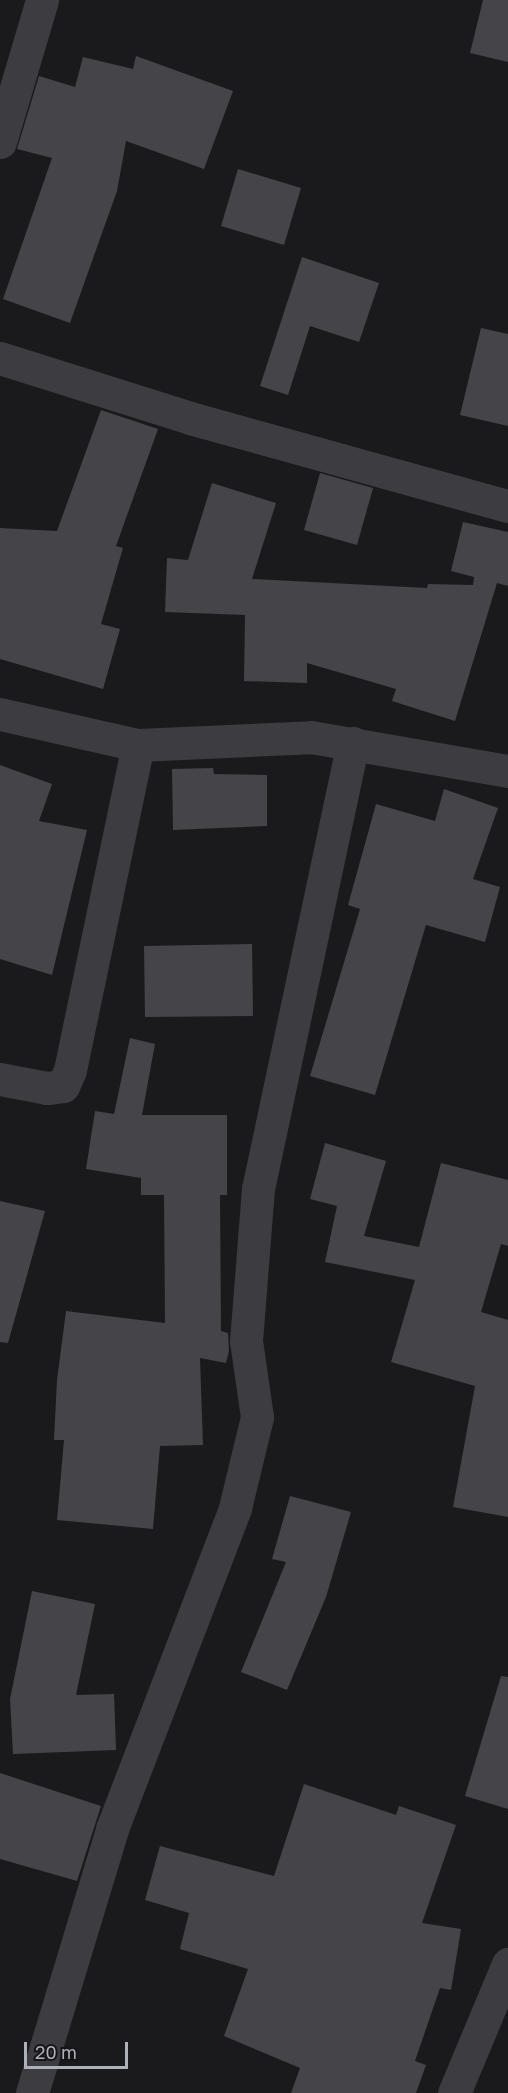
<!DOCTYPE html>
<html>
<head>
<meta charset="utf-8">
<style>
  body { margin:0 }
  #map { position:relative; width:508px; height:2093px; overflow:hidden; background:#1a1a1c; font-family:"Golos Text",sans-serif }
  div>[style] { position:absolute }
  .building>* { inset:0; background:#454549 }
  .minor>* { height:33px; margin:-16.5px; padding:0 16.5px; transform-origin:16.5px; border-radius:16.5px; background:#3c3c41 }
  span { translate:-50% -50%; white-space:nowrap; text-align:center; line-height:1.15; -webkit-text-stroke:6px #151517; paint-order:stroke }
  .scale { position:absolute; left:24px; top:2042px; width:104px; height:27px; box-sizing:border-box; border:3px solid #aeb0ba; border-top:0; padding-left:8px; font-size:18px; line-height:21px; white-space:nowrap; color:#aeb0ba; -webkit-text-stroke:4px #151517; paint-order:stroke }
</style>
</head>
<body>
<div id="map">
  <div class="building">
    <div style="clip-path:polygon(483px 0,508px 0,508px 62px,470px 53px)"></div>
    <div style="clip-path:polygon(136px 56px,233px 91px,204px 169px,126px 141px,117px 191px,70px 323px,3px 299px,52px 158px,17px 149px,39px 76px,75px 87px,83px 57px,133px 69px)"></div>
    <div style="clip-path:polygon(238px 169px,301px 188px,284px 245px,221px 226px)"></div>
    <div style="clip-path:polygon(302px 257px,379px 283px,359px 342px,310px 326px,288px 395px,260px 386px)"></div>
    <div style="clip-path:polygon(481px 328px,508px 334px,508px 426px,460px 415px)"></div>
    <div style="clip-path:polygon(101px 410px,158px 429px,116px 546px,123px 548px,101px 624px,120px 629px,103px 689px,0 659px,0 528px,57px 531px)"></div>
    <div style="clip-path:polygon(320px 473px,373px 488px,357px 545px,304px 530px)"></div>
    <div style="clip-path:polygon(212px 483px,276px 503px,252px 579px,427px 588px,428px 584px,473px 585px,474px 577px,451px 571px,463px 522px,508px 532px,508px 586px,497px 583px,455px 721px,392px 701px,396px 689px,307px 663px,307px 683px,244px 681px,245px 615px,165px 612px,167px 558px,188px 560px)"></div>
    <div style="clip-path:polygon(0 765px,52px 784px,39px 821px,87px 830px,52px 975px,0 959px)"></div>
    <div style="clip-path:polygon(213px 768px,214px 774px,267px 775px,267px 826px,173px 830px,172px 769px)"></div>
    <div style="clip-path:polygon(444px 789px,498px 808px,473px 879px,500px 887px,485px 942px,426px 925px,375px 1095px,310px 1076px,360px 909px,348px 905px,376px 804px,435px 821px)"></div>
    <div style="clip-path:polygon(252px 944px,253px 1016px,145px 1017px,144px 946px)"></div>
    <div style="clip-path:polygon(130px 1038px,155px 1044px,142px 1115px,227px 1115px,227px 1195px,220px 1195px,221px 1331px,228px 1333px,229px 1351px,226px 1363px,200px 1358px,203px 1445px,160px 1446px,153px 1529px,57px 1520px,64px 1440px,54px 1440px,57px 1380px,66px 1311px,165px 1323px,164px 1195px,141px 1195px,141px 1178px,86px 1169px,95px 1111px,114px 1114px)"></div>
    <div style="clip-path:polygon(325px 1143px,386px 1161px,364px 1236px,419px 1247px,441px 1163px,508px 1180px,508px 1246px,501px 1244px,481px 1312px,508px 1320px,508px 1517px,453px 1507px,475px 1386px,391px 1362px,415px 1280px,325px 1262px,337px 1206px,310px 1199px)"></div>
    <div style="clip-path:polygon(0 1201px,45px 1211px,8px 1343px,0 1342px)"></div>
    <div style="clip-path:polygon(290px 1496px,351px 1512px,326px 1597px,287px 1690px,241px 1672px,286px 1562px,272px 1559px)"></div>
    <div style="clip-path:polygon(32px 1591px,95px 1604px,76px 1695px,114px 1694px,116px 1750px,13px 1754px,10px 1699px)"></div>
    <div style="clip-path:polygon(501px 1676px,508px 1677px,508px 1809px,465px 1796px)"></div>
    <div style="clip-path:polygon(0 1773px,101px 1806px,77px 1881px,0 1859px)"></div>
    <div style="clip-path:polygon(304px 1784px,396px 1815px,399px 1806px,456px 1825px,422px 1923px,461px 1929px,451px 1990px,440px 1988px,415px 2061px,426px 2065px,416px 2093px,291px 2093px,300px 2068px,224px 2036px,248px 1969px,180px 1949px,189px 1913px,145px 1900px,160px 1846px,274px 1876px)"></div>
  </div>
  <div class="minor">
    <div style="left:0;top:142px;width:148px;rotate:-73.5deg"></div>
    <div style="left:0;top:358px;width:199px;rotate:17.5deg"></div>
    <div style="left:190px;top:418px;width:330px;rotate:15.5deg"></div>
    <div style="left:0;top:714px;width:141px;rotate:12.7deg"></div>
    <div style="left:138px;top:745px;width:173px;rotate:-2.6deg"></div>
    <div style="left:311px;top:737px;width:200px;rotate:9.8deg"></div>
    <div style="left:0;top:1079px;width:48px;rotate:10.8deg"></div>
    <div style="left:47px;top:1088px;width:16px;rotate:-7deg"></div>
    <div style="left:63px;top:1086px;width:17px;rotate:-66deg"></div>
    <div style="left:70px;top:1070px;width:332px;rotate:-78.2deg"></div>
    <div style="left:32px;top:2093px;width:276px;rotate:-73.1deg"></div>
    <div style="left:112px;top:1829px;width:344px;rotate:-69deg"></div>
    <div style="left:235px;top:1508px;width:94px;rotate:-76.4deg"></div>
    <div style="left:257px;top:1417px;width:77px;rotate:-98.2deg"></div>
    <div style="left:246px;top:1341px;width:152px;rotate:-85.5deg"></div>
    <div style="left:258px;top:1189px;width:456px;rotate:-78deg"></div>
    <div style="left:454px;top:2093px;width:140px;rotate:-67.3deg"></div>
  </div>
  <div class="scale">20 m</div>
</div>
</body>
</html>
